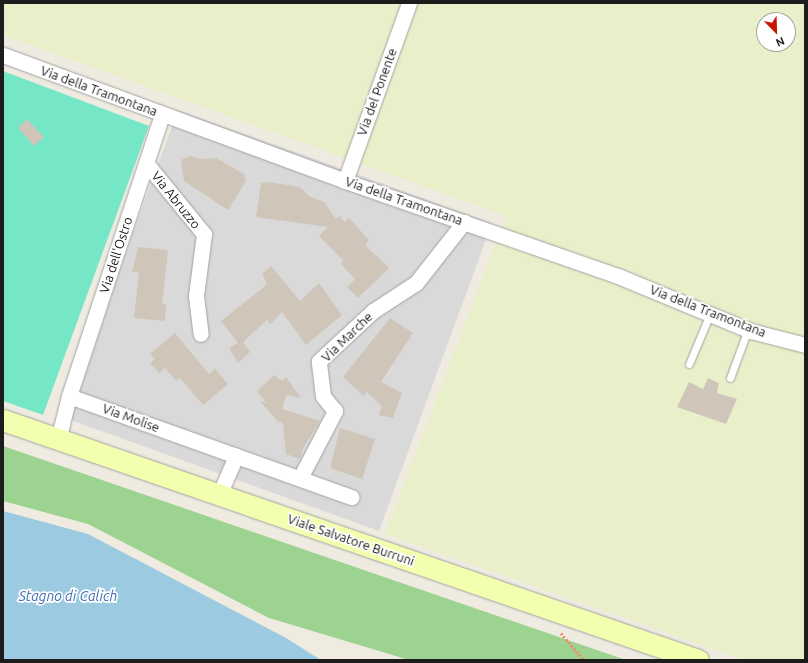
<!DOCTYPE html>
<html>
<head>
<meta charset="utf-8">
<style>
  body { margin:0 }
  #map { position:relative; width:808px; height:663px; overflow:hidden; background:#efebe0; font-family:Ubuntu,sans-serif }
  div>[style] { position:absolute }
  .residential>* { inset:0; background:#dad9d9 }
  .farmland>* { inset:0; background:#e9f0c9 }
  .forest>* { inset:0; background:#9dd390 }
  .pitch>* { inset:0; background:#75e7c7 }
  .water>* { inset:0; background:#9ccae1 }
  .building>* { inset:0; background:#cfc5b9 }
  .path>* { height:2.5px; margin-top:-1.25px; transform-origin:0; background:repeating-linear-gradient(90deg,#ff8261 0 2px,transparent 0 4px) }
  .roads { filter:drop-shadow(0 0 1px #a3a3a3) drop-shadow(0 0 1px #a3a3a3) }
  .service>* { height:7px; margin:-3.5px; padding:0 3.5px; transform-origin:3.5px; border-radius:3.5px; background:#fff }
  .minor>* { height:15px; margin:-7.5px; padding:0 7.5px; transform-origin:7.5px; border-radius:7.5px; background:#fff }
  .secondary>* { height:21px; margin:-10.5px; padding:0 10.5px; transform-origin:10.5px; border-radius:10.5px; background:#f2ffae }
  span { translate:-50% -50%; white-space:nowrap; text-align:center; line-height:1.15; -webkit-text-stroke:3.5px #fff; paint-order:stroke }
  .street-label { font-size:13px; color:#1c1c1c }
  .water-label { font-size:14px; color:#3f6eb5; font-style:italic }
  .frame { position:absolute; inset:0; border:4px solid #1c1c1c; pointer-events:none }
  .north { position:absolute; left:756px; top:12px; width:40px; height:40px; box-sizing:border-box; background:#fff; border:1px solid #a4a4a4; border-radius:50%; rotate:157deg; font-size:11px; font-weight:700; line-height:16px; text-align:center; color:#1c1c1c }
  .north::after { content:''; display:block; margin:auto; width:14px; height:18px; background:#c81500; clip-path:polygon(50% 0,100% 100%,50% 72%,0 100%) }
</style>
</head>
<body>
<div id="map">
  <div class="residential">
    <div style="clip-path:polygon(178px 110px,492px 223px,379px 531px,65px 418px)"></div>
  </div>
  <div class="farmland">
    <div style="clip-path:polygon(evenodd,3px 3px,805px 3px,805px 660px,745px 660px,385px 534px,506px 216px,3px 35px,3px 3px,764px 20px,788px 20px,788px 44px,764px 44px,764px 20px)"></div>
  </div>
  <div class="forest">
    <div style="clip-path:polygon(3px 446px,626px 660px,409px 660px,269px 618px,88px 524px,3px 501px)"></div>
  </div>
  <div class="pitch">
    <div style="clip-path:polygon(3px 71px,149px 126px,43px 415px,3px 401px)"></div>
  </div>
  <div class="water">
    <div style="clip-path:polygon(3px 511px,88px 534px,286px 638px,321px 660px,3px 660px)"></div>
  </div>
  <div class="building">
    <div style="clip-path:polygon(27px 119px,44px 137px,34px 146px,18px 128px)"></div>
    <div style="clip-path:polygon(190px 156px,201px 159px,216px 158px,244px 174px,246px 181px,228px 210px,184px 181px,181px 160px)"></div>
    <div style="clip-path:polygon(268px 182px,300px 187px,309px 196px,324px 202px,336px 219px,339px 216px,345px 222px,349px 218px,369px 240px,365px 245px,389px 268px,358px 298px,347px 287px,355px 279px,341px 264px,343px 260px,319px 236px,328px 227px,256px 217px,261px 183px)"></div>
    <div style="clip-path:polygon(138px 247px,168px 250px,162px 305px,166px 304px,165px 321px,134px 318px,139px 272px,132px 272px)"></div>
    <div style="clip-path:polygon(271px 266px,300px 301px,319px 283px,342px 315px,306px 345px,282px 312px,270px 324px,267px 320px,243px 342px,250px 352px,238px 363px,229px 348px,238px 343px,221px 321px,264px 287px,267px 283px,262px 274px)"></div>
    <div style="clip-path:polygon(390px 318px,413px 333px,381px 382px,402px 393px,393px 418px,379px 415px,382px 406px,367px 392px,364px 396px,343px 377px)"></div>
    <div style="clip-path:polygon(175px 333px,209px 374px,215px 369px,228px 384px,203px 405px,180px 378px,176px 381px,165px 368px,159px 373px,150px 363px,155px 359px,150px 354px)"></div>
    <div style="clip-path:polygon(274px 375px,282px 381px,286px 377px,301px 398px,286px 395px,282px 409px,320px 421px,303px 448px,300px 459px,286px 454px,283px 424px,279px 421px,279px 423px,260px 401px,266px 403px,257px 391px)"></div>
    <div style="clip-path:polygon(708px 378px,719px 383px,717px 393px,737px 399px,726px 424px,677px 407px,689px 382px,703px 389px)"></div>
    <div style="clip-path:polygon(340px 428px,375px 439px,362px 479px,330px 468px)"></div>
  </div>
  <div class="path">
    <div style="left:561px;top:633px;width:35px;rotate:50deg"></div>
  </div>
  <div class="roads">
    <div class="service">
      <div style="left:689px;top:364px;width:54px;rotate:-67.2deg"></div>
      <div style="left:730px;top:378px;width:52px;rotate:-69.8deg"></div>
    </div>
    <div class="minor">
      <div style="left:3px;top:55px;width:364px;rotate:20.2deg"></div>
      <div style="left:345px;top:181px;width:289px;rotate:19.2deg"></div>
      <div style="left:618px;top:276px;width:144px;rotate:22.5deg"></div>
      <div style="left:751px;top:331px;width:56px;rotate:14.5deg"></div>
      <div style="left:146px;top:163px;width:92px;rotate:50.8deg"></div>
      <div style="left:204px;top:234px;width:63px;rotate:97.4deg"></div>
      <div style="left:196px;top:296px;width:38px;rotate:83deg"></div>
      <div style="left:345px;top:181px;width:189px;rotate:-70.2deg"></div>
      <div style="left:69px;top:396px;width:300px;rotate:19.7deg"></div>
      <div style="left:58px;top:440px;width:45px;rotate:-76deg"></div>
      <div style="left:69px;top:396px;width:297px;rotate:-71.7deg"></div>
      <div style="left:300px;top:478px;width:76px;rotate:-62.4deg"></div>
      <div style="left:335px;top:411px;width:19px;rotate:-129deg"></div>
      <div style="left:323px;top:396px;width:35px;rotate:-97deg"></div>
      <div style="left:319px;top:361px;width:74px;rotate:-42.8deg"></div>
      <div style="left:373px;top:311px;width:51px;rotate:-33.1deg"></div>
      <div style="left:416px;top:283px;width:78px;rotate:-51.8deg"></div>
      <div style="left:219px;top:495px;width:43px;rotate:-66.4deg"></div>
    </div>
    <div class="secondary">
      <div style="left:3px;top:420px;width:735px;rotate:19.05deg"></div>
    </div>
  </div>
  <div class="street-label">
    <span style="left:99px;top:91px;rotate:20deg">Via della Tramontana</span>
    <span style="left:377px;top:92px;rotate:-70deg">Via del Ponente</span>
    <span style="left:176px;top:200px;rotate:51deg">Via Abruzzo</span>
    <span style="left:404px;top:201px;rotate:19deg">Via della Tramontana</span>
    <span style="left:116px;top:255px;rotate:-72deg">Via dell'Ostro</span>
    <span style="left:708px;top:311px;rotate:21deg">Via della Tramontana</span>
    <span style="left:347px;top:337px;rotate:-44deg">Via Marche</span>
    <span style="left:131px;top:418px;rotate:20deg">Via Molise</span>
    <span style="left:351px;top:540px;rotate:19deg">Viale Salvatore Burruni</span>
  </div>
  <div class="water-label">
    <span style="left:68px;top:596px">Stagno di Calich</span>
  </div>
  <div class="frame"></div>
  <div class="north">N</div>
</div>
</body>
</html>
